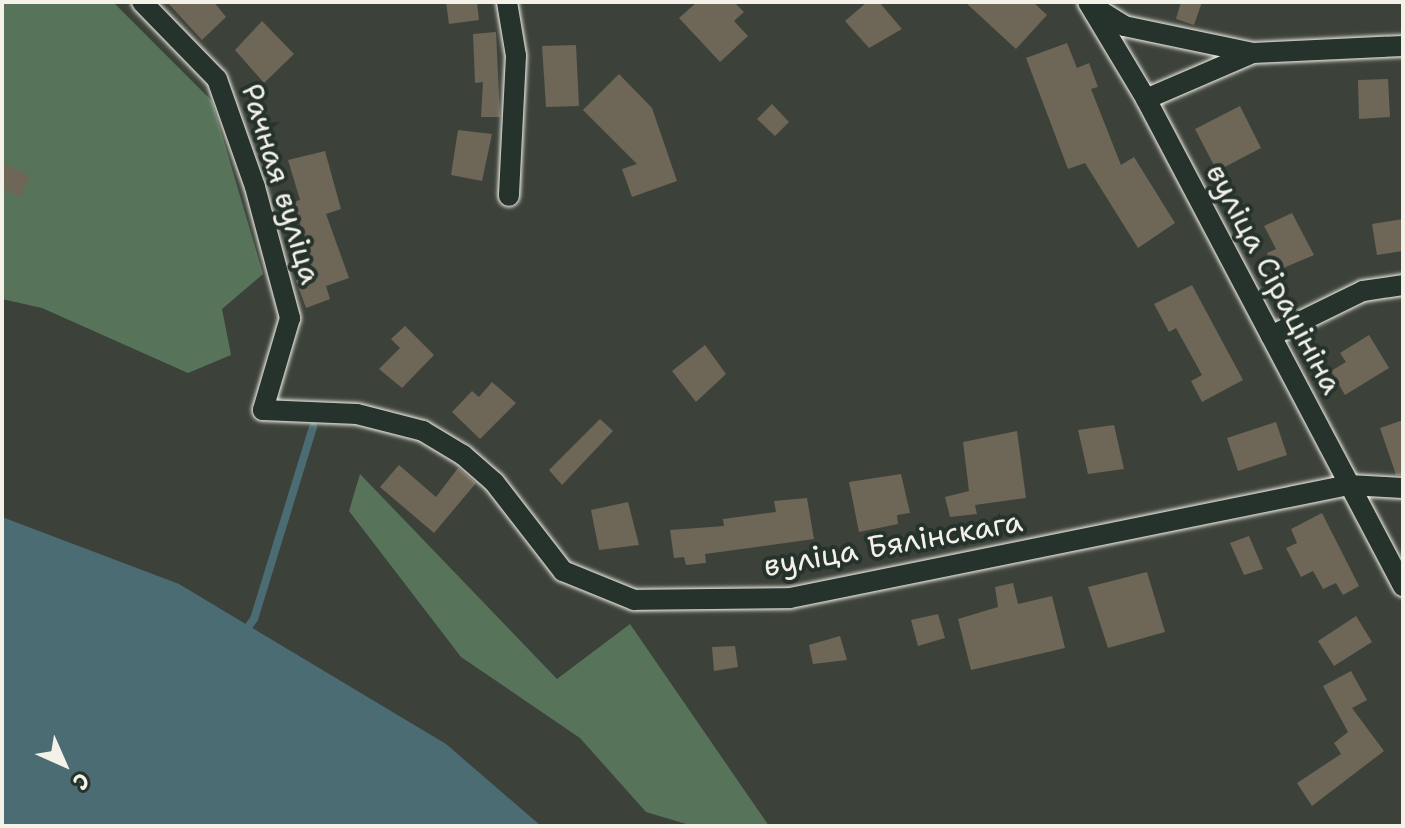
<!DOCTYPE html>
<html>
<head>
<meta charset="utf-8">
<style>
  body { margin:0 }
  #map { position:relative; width:1405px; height:828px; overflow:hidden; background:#3c423a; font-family:"Shantell Sans",sans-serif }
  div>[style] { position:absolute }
  .green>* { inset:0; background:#57745b }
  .water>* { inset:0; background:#4c6c73 }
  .stream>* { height:8px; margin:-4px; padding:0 4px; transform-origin:4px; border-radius:4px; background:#4c6c73 }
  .building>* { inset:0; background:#6e6657 }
  .roads { filter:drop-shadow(0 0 2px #f4f1e8) drop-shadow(0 0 2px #f4f1e8) }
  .street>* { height:20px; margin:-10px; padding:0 10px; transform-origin:10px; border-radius:10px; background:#26332d }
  span { translate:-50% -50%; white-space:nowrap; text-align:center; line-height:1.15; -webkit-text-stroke:8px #26332d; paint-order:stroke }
  .street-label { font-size:30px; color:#f4f1e8 }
  .frame { position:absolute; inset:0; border:4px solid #f4f1e8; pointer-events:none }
  .north { position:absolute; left:24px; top:724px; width:80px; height:80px; -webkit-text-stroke:6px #26332d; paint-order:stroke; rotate:135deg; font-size:22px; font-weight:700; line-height:32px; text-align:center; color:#f4f1e8 }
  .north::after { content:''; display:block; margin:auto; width:28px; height:36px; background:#f4f1e8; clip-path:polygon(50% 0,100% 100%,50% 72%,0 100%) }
</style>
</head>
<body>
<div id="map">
  <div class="green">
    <div style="clip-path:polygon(2px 2px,113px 2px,212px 101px,263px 274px,222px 309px,231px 355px,188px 373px,42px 308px,2px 299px)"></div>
    <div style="clip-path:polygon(360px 474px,557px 679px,630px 624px,769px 826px,693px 826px,646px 812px,580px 738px,461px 657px,349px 511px)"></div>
  </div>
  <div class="water">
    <div style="clip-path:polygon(2px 517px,179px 584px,446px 744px,541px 826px,2px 826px)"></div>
  </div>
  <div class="stream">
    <div style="left:243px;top:634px;width:19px;rotate:-54deg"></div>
    <div style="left:254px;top:619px;width:201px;rotate:-72.9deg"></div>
  </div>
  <div class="building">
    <div style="clip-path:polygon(167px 2px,214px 2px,226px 17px,202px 40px)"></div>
    <div style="clip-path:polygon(446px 2px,477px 2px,479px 20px,449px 24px)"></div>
    <div style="clip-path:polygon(697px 2px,734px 2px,744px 12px,734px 21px,748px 36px,720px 62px,679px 18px)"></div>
    <div style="clip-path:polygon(867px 2px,879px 2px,902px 29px,869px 48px,845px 21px)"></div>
    <div style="clip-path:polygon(965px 2px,1033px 2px,1047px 15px,1016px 49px)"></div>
    <div style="clip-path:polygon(1181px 2px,1202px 2px,1194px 25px,1176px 19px)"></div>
    <div style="clip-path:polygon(262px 21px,294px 54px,264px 83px,235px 50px)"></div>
    <div style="clip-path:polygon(496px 32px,500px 117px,481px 117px,483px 82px,475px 83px,473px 34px)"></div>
    <div style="clip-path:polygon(1067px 43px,1077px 68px,1089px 63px,1098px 87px,1091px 89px,1121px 165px,1134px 157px,1175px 223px,1138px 248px,1085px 163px,1068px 169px,1026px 58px)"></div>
    <div style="clip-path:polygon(576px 45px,579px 106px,546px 107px,542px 46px)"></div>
    <div style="clip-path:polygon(619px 74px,652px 108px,677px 181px,632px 197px,622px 169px,637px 164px,583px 110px)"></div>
    <div style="clip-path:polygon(1388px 79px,1390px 117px,1359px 119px,1358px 80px)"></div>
    <div style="clip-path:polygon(772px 104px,789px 122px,775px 136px,757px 119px)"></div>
    <div style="clip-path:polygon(1240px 106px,1261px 148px,1217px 171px,1195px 129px)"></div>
    <div style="clip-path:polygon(458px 130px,492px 134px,482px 181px,451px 175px)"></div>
    <div style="clip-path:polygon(325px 151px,341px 209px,326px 214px,349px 278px,326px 286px,330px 299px,306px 308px,294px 275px,312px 268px,294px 202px,300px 200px,288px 160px)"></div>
    <div style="clip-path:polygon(2px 163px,30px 176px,20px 197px,2px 188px)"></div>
    <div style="clip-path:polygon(1292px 213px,1314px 255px,1274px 272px,1267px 253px,1276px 249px,1264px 226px)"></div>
    <div style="clip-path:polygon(1403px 219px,1403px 251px,1377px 255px,1372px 224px)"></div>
    <div style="clip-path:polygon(1192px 285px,1243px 380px,1202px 402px,1191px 381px,1202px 375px,1176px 328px,1169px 332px,1154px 304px)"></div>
    <div style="clip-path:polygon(405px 326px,434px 355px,402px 388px,379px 369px,400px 348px,391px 339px)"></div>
    <div style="clip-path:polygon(1369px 335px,1389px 368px,1345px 395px,1331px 371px,1346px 362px,1340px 353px)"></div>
    <div style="clip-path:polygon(705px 345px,726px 374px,696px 402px,672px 371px)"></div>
    <div style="clip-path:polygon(492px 382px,516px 403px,480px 439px,452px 412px,472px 391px,479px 397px)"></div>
    <div style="clip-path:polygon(600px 419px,613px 431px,562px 485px,549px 470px)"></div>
    <div style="clip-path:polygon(1403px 420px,1403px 475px,1396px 475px,1380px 428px)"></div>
    <div style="clip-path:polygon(1276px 422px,1287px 455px,1238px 471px,1227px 438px)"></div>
    <div style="clip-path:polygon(1114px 425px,1124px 469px,1088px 474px,1078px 430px)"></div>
    <div style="clip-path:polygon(1017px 431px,1026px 498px,975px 505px,977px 514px,950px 517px,945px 497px,969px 491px,963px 442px)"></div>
    <div style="clip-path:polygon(399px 465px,436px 497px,458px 468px,476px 483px,434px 533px,380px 487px)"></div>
    <div style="clip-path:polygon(901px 474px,910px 513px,897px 515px,898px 524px,859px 532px,849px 482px)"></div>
    <div style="clip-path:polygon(807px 498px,814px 539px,705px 554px,706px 563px,686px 565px,684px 557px,674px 558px,670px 530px,724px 526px,723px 519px,776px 512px,774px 501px)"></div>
    <div style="clip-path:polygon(628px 502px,639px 545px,599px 550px,591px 510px)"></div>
    <div style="clip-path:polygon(1322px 513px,1359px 586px,1343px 595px,1336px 583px,1323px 589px,1313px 571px,1301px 577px,1286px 548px,1297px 543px,1291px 529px)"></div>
    <div style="clip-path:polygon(1249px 536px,1263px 569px,1244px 575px,1230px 543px)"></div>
    <div style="clip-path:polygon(1147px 572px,1165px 632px,1108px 648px,1088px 587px)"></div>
    <div style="clip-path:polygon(1013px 583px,1018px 604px,1052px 596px,1065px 648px,971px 670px,958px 619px,998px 607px,995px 587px)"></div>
    <div style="clip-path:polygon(938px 614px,945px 638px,918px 646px,911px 620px)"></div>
    <div style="clip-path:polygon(1356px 616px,1372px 642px,1334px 666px,1318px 641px)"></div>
    <div style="clip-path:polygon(840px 636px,847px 660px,813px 664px,809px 645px)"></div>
    <div style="clip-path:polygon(735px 646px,738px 667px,714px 671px,712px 647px)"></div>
    <div style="clip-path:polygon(1351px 671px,1367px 700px,1352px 708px,1384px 751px,1312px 806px,1297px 783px,1341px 754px,1334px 743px,1348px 732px,1323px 686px)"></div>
  </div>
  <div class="roads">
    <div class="street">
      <div style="left:142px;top:2px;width:107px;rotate:45.8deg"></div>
      <div style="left:217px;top:79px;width:114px;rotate:70.6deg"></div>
      <div style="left:255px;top:187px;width:136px;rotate:75deg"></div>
      <div style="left:290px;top:318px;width:96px;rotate:106.4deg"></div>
      <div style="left:263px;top:410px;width:94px;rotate:2.4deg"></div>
      <div style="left:357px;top:414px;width:68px;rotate:14.4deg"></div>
      <div style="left:423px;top:431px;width:47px;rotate:31deg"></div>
      <div style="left:463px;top:455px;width:41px;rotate:41.1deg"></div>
      <div style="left:494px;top:482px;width:113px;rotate:52.2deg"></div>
      <div style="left:563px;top:571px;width:77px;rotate:22.2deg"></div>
      <div style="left:634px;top:600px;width:156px;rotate:-0.7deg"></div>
      <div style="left:790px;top:598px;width:570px;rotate:-11.43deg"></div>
      <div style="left:1349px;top:485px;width:54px;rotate:3.2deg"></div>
      <div style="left:507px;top:2px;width:55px;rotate:80.5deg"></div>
      <div style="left:516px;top:56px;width:140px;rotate:92.9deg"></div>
      <div style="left:1088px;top:2px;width:113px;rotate:59.1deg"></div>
      <div style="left:1146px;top:99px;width:551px;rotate:62.18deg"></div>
      <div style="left:1094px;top:7px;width:36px;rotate:32deg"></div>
      <div style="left:1124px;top:26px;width:132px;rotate:11.8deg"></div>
      <div style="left:1146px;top:99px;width:116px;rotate:-23.3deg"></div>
      <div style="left:1253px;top:53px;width:150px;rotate:-2.7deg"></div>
      <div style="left:1271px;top:336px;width:102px;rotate:-26.1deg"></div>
      <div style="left:1363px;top:291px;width:40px;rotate:-8.5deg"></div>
    </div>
  </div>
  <div class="street-label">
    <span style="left:281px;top:184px;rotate:73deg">Рачная вуліца</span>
    <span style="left:1274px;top:279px;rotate:62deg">вуліца Сірацініна</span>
    <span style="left:893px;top:544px;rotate:-10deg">вуліца Бялінскага</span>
  </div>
  <div class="frame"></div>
  <div class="north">С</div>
</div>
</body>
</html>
